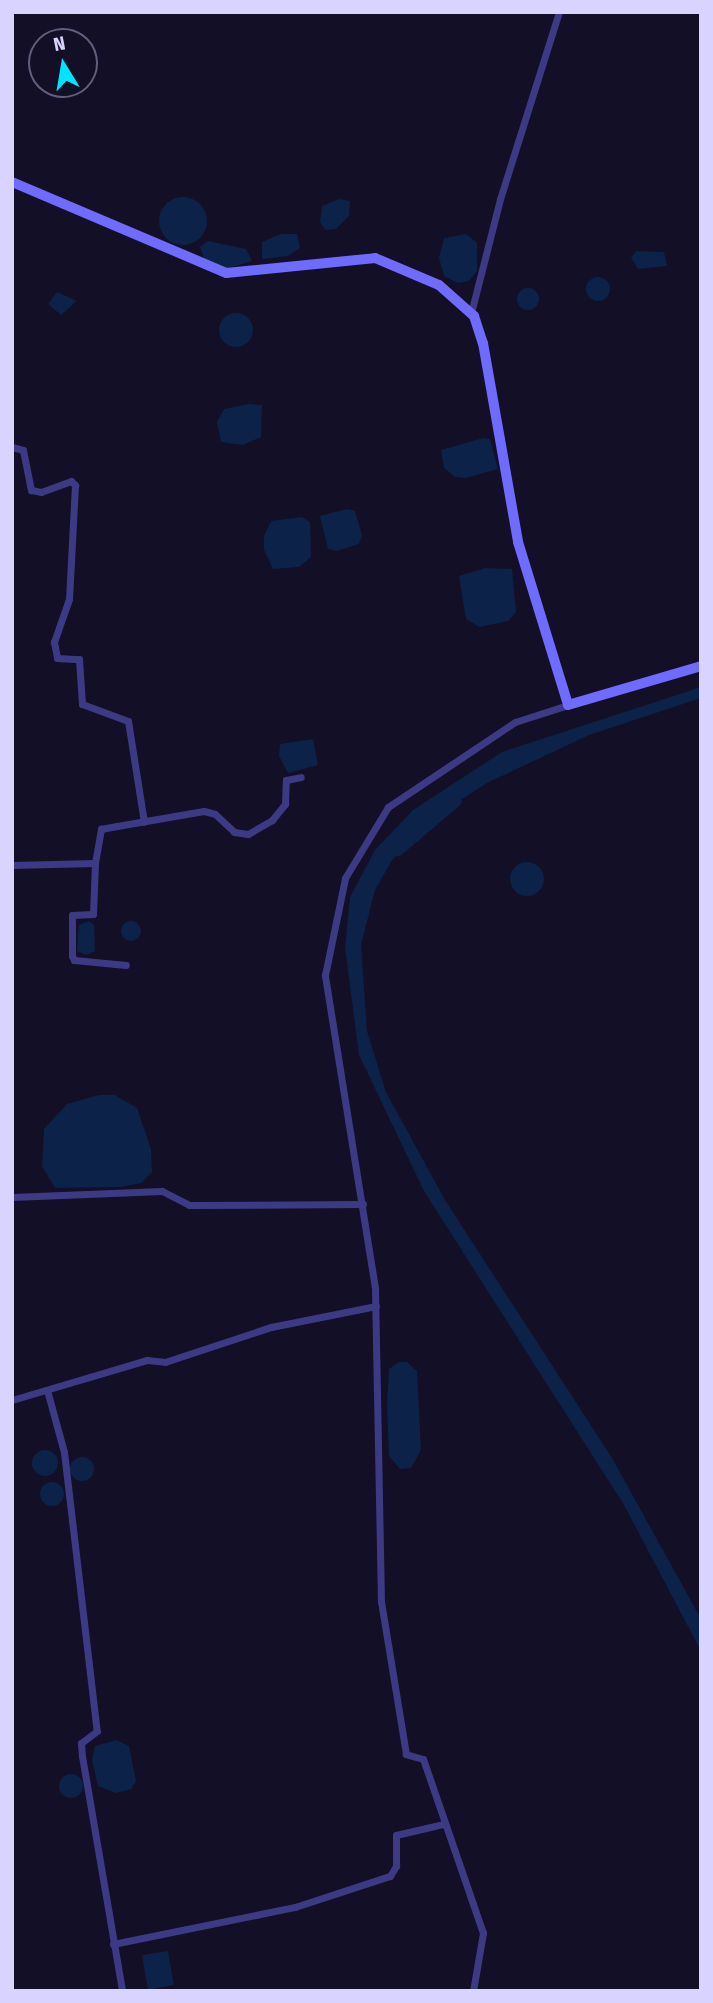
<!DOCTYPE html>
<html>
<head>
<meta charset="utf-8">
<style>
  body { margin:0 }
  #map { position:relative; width:713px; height:2003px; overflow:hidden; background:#130f26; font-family:"Fira Sans Condensed",sans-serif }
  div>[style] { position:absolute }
  .water>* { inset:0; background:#0c2248 }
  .round { border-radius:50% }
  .canal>* { height:9px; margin:-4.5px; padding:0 4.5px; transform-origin:4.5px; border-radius:4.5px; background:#0c2248 }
  .minor>* { height:7px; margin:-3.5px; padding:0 3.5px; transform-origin:3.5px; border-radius:3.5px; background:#3d3a85 }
  .secondary>* { height:10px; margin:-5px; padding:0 5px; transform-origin:5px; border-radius:5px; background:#6f6bff }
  span { translate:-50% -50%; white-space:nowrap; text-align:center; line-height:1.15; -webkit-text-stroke:5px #130f26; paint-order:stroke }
  .frame { position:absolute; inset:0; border:14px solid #d9d4ff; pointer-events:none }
  .north { position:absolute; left:28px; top:28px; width:70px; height:70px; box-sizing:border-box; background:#130f26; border:2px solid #625e7d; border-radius:50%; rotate:349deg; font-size:19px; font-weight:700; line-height:28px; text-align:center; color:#d9d4ff }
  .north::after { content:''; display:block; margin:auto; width:24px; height:32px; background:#00e5ff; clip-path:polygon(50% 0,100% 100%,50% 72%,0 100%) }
</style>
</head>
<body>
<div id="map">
  <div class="water">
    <div class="round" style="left:159px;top:197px;width:48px;height:48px"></div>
    <div style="clip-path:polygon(339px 199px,350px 201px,349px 216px,336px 229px,325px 230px,320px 222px,322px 206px)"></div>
    <div style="clip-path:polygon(281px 234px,297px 234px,300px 248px,288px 256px,262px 259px,262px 242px)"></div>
    <div style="clip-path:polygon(466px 234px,477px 243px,477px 271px,469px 281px,458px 283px,444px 276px,439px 258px,444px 238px)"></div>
    <div style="clip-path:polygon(208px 241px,246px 249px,252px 261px,226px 269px,204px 259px,200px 247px)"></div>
    <div style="clip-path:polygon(636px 251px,664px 252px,667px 266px,638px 269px,631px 258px)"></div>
    <div class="round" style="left:586px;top:277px;width:24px;height:24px"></div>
    <div class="round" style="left:517px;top:288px;width:22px;height:22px"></div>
    <div style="clip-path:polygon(57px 292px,77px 301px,61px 315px,48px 304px)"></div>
    <div class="round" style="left:219px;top:313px;width:34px;height:34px"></div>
    <div style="clip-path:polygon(249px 404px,262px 405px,261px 437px,243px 445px,221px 442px,217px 422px,224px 409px)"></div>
    <div style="clip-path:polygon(483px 438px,490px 439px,498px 469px,466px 478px,455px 477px,444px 468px,441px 450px)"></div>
    <div style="clip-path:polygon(347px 509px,355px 511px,362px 535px,359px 544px,337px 551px,328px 549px,320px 516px)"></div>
    <div style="clip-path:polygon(302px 517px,310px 522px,311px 557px,299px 567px,273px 569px,264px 550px,264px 536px,271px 521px)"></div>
    <div style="clip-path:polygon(485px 568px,512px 569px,516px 612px,508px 621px,479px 627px,466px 619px,459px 576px)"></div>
    <div style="clip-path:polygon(701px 687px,701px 698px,589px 735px,487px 783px,445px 810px,414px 834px,391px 862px,375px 890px,361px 945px,367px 1031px,386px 1092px,445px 1200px,612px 1458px,701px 1619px,701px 1651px,624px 1505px,424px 1191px,359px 1055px,345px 948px,350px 897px,375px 850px,413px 810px,502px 752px)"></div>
    <div style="clip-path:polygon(313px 739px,318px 765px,288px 773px,279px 756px,280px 744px)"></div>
    <div class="round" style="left:510px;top:862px;width:34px;height:34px"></div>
    <div class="round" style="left:121px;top:921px;width:20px;height:20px"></div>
    <div style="clip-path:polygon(89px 921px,94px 925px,95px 951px,86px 955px,77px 951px,78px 935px,79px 925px)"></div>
    <div style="clip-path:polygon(99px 1095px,115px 1095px,137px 1108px,151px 1149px,152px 1172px,141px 1183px,121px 1187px,55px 1188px,42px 1166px,44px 1129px,67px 1104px)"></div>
    <div style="clip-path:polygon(399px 1362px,407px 1362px,417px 1371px,421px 1450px,411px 1468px,400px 1469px,389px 1456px,387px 1405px,389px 1369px)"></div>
    <div class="round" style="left:32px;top:1450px;width:26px;height:26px"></div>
    <div class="round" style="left:70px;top:1457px;width:24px;height:24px"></div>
    <div class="round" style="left:40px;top:1482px;width:24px;height:24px"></div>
    <div style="clip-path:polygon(116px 1740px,129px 1746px,136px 1781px,131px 1789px,116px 1793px,98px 1786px,92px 1760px,95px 1746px)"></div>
    <div class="round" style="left:59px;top:1774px;width:24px;height:24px"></div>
    <div style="clip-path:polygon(168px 1951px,174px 1985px,148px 1990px,142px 1955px)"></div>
  </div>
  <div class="canal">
    <div style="left:398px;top:851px;width:77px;rotate:-40.3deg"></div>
  </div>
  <div class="minor">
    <div style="left:471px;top:313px;width:118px;rotate:-75.7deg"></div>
    <div style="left:500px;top:199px;width:196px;rotate:-72.5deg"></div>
    <div style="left:12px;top:447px;width:11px;rotate:15deg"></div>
    <div style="left:23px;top:450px;width:41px;rotate:78.7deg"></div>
    <div style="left:31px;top:490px;width:10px;rotate:11deg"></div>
    <div style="left:41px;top:492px;width:32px;rotate:-20deg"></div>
    <div style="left:71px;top:481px;width:6px;rotate:45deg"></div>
    <div style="left:75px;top:485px;width:114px;rotate:93deg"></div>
    <div style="left:69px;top:599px;width:46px;rotate:109.2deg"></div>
    <div style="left:54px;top:642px;width:16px;rotate:79deg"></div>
    <div style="left:57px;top:658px;width:22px;rotate:3deg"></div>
    <div style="left:79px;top:659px;width:45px;rotate:86.2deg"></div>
    <div style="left:82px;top:704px;width:49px;rotate:20.3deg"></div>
    <div style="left:128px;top:721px;width:102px;rotate:81deg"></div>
    <div style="left:95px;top:863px;width:35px;rotate:-80deg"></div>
    <div style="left:101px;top:829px;width:16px;rotate:-11deg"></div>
    <div style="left:117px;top:826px;width:88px;rotate:-9.8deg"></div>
    <div style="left:204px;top:811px;width:11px;rotate:15deg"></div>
    <div style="left:215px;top:814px;width:26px;rotate:43deg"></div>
    <div style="left:234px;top:832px;width:14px;rotate:8deg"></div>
    <div style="left:248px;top:834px;width:28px;rotate:-30deg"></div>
    <div style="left:272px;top:820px;width:21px;rotate:-51deg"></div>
    <div style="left:285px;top:804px;width:24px;rotate:-88deg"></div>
    <div style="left:286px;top:780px;width:15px;rotate:-11deg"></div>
    <div style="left:12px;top:865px;width:83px;rotate:-1.4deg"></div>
    <div style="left:95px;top:863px;width:51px;rotate:92.2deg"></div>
    <div style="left:93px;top:914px;width:21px;rotate:177deg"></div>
    <div style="left:72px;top:915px;width:41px;rotate:90deg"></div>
    <div style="left:72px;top:956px;width:4px;rotate:63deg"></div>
    <div style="left:74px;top:960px;width:52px;rotate:5.5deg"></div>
    <div style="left:12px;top:1197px;width:150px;rotate:-2.3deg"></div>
    <div style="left:162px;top:1191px;width:30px;rotate:27deg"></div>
    <div style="left:189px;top:1205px;width:174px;rotate:-0.3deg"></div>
    <div style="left:47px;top:1390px;width:64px;rotate:74.7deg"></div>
    <div style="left:64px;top:1452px;width:281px;rotate:83.3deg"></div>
    <div style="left:97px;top:1731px;width:20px;rotate:143deg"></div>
    <div style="left:81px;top:1743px;width:13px;rotate:86deg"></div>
    <div style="left:82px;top:1756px;width:238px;rotate:80.3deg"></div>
    <div style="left:12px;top:1400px;width:141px;rotate:-16.5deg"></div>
    <div style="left:147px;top:1360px;width:18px;rotate:6deg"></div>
    <div style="left:165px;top:1362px;width:112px;rotate:-18.3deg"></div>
    <div style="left:271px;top:1327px;width:107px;rotate:-11.3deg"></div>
    <div style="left:113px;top:1944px;width:186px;rotate:-11.5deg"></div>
    <div style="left:295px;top:1907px;width:100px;rotate:-18.1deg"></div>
    <div style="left:390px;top:1876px;width:12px;rotate:-59deg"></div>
    <div style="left:396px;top:1866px;width:31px;rotate:-90deg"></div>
    <div style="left:396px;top:1835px;width:48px;rotate:-13.2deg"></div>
    <div style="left:473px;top:1991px;width:59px;rotate:-80.2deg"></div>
    <div style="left:483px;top:1933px;width:184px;rotate:-109deg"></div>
    <div style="left:423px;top:1759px;width:18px;rotate:-164deg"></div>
    <div style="left:406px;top:1754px;width:154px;rotate:-99.3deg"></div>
    <div style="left:381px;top:1602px;width:314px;rotate:-91.1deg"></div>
    <div style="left:375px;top:1288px;width:317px;rotate:-99.1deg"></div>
    <div style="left:325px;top:975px;width:99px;rotate:-78.3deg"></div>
    <div style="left:345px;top:878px;width:83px;rotate:-58.8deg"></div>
    <div style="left:388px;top:807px;width:153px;rotate:-33.8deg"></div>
    <div style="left:515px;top:722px;width:56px;rotate:-17.8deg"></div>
  </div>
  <div class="secondary">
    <div style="left:12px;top:182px;width:233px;rotate:23deg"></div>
    <div style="left:226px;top:273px;width:150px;rotate:-5.7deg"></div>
    <div style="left:375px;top:258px;width:69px;rotate:22.9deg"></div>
    <div style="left:439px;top:285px;width:47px;rotate:41.5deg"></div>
    <div style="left:474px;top:316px;width:28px;rotate:72deg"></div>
    <div style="left:483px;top:343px;width:202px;rotate:80deg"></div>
    <div style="left:518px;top:542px;width:170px;rotate:72.9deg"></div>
    <div style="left:568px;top:705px;width:139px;rotate:-16.3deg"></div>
  </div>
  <div class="frame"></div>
  <div class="north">N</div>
</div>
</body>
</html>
